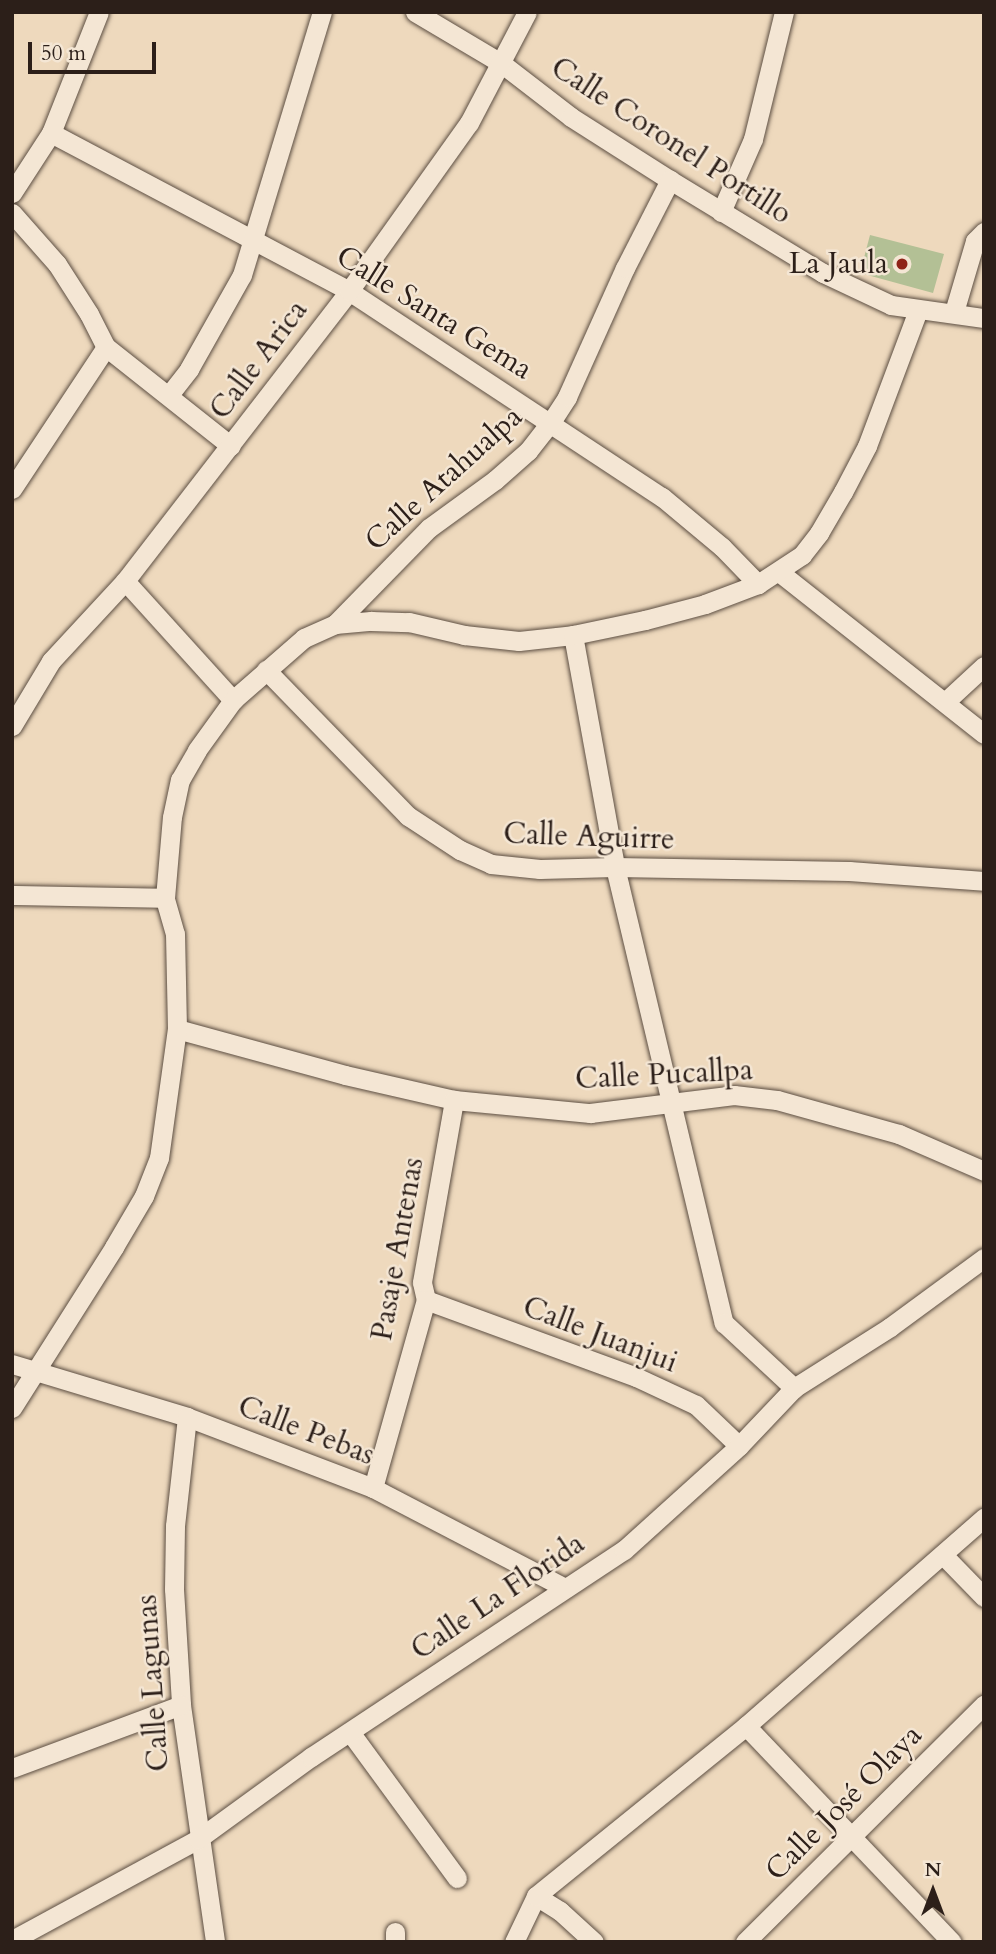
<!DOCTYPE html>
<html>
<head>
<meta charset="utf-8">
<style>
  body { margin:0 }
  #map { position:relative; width:996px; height:1954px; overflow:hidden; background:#eed9bd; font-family:Cardo,serif }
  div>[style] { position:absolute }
  .green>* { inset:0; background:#b3c095 }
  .roads { filter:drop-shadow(0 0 2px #5c4e42) drop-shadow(0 0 2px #5c4e42) }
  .minor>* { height:19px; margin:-9.5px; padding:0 9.5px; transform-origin:9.5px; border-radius:9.5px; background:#f4e6d4 }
  .dots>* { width:19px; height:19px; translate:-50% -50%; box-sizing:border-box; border:4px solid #f4e6d4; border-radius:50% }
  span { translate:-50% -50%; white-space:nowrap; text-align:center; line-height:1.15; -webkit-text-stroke:5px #f4e6d4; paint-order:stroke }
  .street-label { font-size:30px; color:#2c1f19 }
  .poi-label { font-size:30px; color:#2c1f19 }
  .right { translate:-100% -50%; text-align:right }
  .frame { position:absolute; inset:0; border:14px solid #2c1f19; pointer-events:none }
  .north { position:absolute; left:898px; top:1856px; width:70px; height:70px; -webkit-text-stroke:5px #f4e6d4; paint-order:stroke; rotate:0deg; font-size:19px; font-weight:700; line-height:28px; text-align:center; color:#2c1f19 }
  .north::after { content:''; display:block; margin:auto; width:24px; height:32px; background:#2c1f19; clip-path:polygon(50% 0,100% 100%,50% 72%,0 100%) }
  .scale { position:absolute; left:28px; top:42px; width:128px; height:32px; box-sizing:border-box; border:4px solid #2c1f19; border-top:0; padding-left:9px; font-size:21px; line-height:24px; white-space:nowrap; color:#2c1f19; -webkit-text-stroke:5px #f4e6d4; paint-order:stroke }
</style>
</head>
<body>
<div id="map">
  <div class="green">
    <div style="clip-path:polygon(870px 235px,944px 254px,933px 293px,860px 273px)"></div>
  </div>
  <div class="roads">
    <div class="minor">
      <div style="left:415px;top:12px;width:100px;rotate:30.7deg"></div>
      <div style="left:501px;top:63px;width:88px;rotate:37.6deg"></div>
      <div style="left:571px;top:117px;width:117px;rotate:32.5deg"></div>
      <div style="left:670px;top:180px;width:179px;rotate:31.3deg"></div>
      <div style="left:823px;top:273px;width:75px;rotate:25.2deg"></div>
      <div style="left:891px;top:305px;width:94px;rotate:8deg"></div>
      <div style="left:51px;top:133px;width:337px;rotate:27.9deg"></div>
      <div style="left:349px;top:291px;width:375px;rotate:33.4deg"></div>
      <div style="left:662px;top:497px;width:78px;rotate:39.8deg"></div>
      <div style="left:722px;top:547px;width:52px;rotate:45.8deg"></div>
      <div style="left:12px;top:193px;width:72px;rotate:-57deg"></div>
      <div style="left:51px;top:133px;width:130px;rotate:-68.4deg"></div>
      <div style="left:721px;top:212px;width:80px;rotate:-66.3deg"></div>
      <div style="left:753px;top:139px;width:131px;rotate:-76.3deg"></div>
      <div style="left:12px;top:213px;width:68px;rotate:48.6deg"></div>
      <div style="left:57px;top:264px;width:59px;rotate:57.4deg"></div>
      <div style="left:89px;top:314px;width:37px;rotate:63deg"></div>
      <div style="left:106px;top:347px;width:159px;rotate:38.4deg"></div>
      <div style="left:954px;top:312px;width:74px;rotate:-73.5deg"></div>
      <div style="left:975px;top:241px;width:13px;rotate:-45deg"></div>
      <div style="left:169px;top:395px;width:33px;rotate:-52deg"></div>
      <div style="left:189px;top:369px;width:108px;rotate:-60.6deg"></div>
      <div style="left:242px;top:275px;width:275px;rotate:-73.1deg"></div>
      <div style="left:12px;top:489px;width:170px;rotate:-56.5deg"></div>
      <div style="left:779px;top:572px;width:261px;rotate:38.3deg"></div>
      <div style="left:125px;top:581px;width:161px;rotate:47.8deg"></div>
      <div style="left:335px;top:624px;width:134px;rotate:-45.6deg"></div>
      <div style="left:429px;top:528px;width:82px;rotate:-36deg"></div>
      <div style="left:495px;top:480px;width:44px;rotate:-41.3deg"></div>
      <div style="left:528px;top:451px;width:37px;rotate:-52deg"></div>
      <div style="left:551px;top:422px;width:30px;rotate:-57deg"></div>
      <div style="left:567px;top:397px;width:141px;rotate:-65.8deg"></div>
      <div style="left:625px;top:268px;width:99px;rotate:-62.9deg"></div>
      <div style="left:573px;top:635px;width:236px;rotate:79.7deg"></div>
      <div style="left:615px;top:867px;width:469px;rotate:76.6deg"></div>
      <div style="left:724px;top:1323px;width:96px;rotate:42.9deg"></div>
      <div style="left:266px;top:670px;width:204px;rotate:45.8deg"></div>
      <div style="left:408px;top:816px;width:62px;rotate:33.2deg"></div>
      <div style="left:460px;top:850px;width:34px;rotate:24deg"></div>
      <div style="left:491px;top:864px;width:49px;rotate:5.8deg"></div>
      <div style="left:540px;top:869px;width:75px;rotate:-1.5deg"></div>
      <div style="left:615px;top:867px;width:234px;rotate:1deg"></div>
      <div style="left:849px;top:871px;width:135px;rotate:4.2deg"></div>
      <div style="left:945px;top:702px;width:53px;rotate:-42.7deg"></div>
      <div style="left:12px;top:726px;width:76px;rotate:-59deg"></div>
      <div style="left:51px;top:661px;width:109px;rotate:-47.2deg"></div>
      <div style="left:125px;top:581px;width:366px;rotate:-52.3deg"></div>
      <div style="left:349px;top:291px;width:206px;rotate:-54.5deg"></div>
      <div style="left:469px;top:123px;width:125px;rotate:-62.4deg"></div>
      <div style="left:12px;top:895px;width:153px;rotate:1.1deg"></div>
      <div style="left:177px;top:1029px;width:174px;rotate:15.3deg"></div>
      <div style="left:345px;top:1075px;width:112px;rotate:12.9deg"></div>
      <div style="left:454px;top:1100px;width:137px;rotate:5.5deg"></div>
      <div style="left:590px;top:1113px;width:145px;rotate:-7.1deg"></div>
      <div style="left:734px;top:1095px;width:43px;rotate:6.6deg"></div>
      <div style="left:777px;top:1100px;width:127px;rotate:15.6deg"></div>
      <div style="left:899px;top:1134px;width:93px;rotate:23.5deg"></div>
      <div style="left:426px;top:1300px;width:224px;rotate:20.1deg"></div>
      <div style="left:636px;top:1377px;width:66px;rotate:25deg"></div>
      <div style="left:696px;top:1405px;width:59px;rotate:43.6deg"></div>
      <div style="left:12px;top:1364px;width:183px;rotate:16.8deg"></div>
      <div style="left:187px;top:1417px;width:199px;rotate:20.9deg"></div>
      <div style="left:373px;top:1488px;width:216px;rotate:27.5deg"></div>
      <div style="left:12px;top:1408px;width:191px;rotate:-57.6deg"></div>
      <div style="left:114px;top:1247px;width:59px;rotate:-59.5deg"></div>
      <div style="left:144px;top:1196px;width:41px;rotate:-68.5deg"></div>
      <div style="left:159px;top:1158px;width:130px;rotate:-82.1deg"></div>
      <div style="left:177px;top:1029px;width:95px;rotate:-91.2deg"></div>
      <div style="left:175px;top:934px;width:37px;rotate:-106deg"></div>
      <div style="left:165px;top:898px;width:81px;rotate:-85.1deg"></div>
      <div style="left:172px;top:817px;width:38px;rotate:-78deg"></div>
      <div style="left:180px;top:780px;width:34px;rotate:-60deg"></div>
      <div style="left:197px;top:750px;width:62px;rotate:-54.2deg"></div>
      <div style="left:233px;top:700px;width:94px;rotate:-41.1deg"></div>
      <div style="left:304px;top:638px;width:34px;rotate:-24deg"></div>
      <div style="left:335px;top:624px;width:36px;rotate:-5deg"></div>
      <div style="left:371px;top:621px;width:38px;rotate:2deg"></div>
      <div style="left:409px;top:622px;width:57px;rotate:13.3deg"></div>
      <div style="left:464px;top:635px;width:55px;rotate:6.2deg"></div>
      <div style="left:519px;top:641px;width:54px;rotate:-6.3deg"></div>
      <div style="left:573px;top:635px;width:74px;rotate:-11.8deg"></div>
      <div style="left:645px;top:620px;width:62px;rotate:-14.9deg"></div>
      <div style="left:705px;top:604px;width:57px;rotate:-20.7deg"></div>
      <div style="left:758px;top:584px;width:53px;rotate:-33.4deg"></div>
      <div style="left:802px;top:555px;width:28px;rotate:-52deg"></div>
      <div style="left:819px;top:533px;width:48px;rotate:-59.7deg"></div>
      <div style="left:843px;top:492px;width:52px;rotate:-62.4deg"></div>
      <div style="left:867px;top:446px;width:145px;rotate:-69.4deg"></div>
      <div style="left:187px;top:1417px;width:110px;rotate:96.3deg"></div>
      <div style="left:175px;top:1526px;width:63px;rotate:90.9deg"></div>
      <div style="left:174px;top:1589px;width:116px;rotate:86.5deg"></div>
      <div style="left:181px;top:1705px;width:239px;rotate:81.8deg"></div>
      <div style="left:373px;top:1488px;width:195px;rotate:-74.3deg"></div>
      <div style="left:426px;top:1300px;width:18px;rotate:-103deg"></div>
      <div style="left:422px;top:1282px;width:185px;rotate:-80deg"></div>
      <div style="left:943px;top:1555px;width:59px;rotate:45.7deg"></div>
      <div style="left:746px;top:1726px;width:298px;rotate:46.4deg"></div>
      <div style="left:350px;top:1732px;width:181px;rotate:53.8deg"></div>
      <div style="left:12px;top:1768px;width:180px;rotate:-20.4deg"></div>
      <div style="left:536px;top:1896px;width:28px;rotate:32deg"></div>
      <div style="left:560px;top:1911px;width:46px;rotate:42.4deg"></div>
      <div style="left:12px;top:1940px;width:212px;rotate:-28.5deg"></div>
      <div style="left:198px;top:1839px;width:140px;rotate:-36deg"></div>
      <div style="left:311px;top:1757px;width:375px;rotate:-33.5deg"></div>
      <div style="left:624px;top:1550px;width:155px;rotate:-42.1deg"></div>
      <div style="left:739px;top:1446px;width:80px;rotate:-46.5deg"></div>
      <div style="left:794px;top:1388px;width:114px;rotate:-32.4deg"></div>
      <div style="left:890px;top:1327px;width:117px;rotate:-36.3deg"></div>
      <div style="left:395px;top:1942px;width:10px;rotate:-90deg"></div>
      <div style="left:514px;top:1942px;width:51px;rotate:-64.4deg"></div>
      <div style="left:536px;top:1896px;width:270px;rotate:-39deg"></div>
      <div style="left:746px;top:1726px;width:316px;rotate:-41.2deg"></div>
      <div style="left:745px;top:1942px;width:337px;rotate:-44.8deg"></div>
    </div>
  </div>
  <div class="dots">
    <div style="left:902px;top:264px;background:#8f2418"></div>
  </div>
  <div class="street-label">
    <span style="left:671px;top:141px;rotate:33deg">Calle Coronel Portillo</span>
    <span style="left:434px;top:313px;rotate:32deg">Calle Santa Gema</span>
    <span style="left:259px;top:360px;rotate:-53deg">Calle Arica</span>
    <span style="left:444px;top:479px;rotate:-42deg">Calle Atahualpa</span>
    <span style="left:589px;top:837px;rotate:2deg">Calle Aguirre</span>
    <span style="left:664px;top:1075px;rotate:-3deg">Calle Pucallpa</span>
    <span style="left:398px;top:1249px;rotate:-80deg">Pasaje Antenas</span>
    <span style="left:600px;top:1335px;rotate:21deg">Calle Juanjui</span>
    <span style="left:306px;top:1431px;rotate:21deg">Calle Pebas</span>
    <span style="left:498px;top:1597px;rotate:-34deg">Calle La Florida</span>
    <span style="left:153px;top:1683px;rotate:-94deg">Calle Lagunas</span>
    <span style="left:844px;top:1803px;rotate:-45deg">Calle José Olaya</span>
  </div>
  <div class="poi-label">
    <span class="right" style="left:888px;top:264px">La Jaula</span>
  </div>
  <div class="frame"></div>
  <div class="north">N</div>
  <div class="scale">50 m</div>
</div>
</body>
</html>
